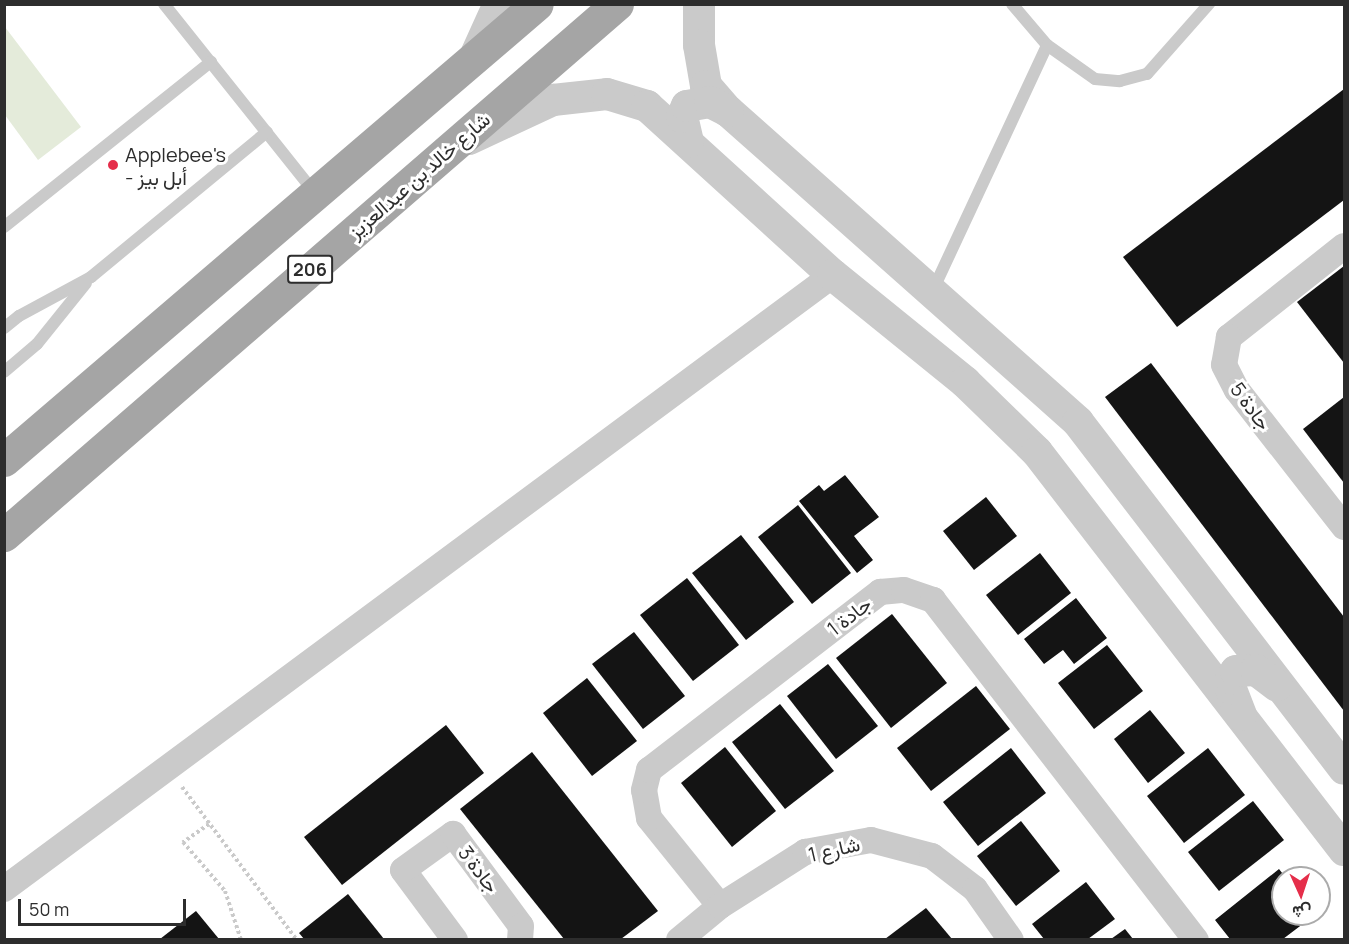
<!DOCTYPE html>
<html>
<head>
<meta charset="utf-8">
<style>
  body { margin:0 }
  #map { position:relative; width:1349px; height:944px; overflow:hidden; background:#fff; font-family:Manrope,Vazirmatn,sans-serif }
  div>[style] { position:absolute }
  .green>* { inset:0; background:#e4ebda }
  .building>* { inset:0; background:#141414 }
  .path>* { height:4px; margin-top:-2px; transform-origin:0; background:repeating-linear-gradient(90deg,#cacaca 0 3px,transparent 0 6px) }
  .service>* { height:12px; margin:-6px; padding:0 6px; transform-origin:6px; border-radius:6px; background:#cacaca }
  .minor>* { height:26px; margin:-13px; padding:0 13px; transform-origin:13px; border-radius:13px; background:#cacaca }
  .tertiary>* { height:32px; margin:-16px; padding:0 16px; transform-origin:16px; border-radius:16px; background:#cacaca }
  .primary>* { height:33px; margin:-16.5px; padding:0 16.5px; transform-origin:16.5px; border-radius:16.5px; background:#a5a5a5 }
  .dots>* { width:16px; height:16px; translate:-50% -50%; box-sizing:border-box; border:3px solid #fff; border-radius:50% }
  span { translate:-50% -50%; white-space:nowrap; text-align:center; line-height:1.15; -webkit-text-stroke:6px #fff; paint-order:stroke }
  .shield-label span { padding:2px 4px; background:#fff; border:2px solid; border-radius:4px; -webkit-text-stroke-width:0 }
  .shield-label { font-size:18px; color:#2d2d2d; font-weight:700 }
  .poi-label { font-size:20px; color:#2d2d2d }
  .left { translate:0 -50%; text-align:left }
  .street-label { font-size:20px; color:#2d2d2d }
  .frame { position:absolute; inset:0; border:6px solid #2d2d2d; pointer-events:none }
  .north { position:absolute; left:1271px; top:866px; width:60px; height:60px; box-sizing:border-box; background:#fff; border:2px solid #ababab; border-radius:50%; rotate:177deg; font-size:16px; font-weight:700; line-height:24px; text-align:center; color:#2d2d2d }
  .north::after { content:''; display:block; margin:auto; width:21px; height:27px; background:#e52e4a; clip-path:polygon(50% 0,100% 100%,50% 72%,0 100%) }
  .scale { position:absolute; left:18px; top:899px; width:168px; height:27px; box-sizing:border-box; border:3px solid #2d2d2d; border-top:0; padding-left:8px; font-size:18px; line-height:21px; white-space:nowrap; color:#2d2d2d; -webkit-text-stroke:4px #fff; paint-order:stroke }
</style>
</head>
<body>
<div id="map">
  <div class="green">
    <div style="clip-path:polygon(5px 27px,81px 127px,38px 160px,5px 115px)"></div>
  </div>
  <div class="building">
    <div style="clip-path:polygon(1344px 89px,1344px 200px,1177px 327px,1123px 257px)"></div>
    <div style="clip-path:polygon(1344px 266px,1344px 363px,1297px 302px)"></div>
    <div style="clip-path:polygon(1151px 363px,1344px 617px,1344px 711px,1105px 397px)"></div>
    <div style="clip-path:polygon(1344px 397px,1344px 483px,1303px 429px)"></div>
    <div style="clip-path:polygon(845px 475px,879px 517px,854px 536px,873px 560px,857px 573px,799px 501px,819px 485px,824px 491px)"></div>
    <div style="clip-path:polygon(986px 497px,1017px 536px,974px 570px,943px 531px)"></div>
    <div style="clip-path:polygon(798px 505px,851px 573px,812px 604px,758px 537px)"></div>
    <div style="clip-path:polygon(741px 535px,794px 602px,746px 640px,692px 573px)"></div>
    <div style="clip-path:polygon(1040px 553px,1071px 593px,1018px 635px,986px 595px)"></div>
    <div style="clip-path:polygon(687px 578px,739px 645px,693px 681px,640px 615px)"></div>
    <div style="clip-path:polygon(1076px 598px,1107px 638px,1074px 664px,1063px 650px,1044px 664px,1024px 639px)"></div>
    <div style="clip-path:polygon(892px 614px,947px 683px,891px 728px,836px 658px)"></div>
    <div style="clip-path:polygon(634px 632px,685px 696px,643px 729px,592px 664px)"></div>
    <div style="clip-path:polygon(1107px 645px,1143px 691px,1094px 729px,1058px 683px)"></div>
    <div style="clip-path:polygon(828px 664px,878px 726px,836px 759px,787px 696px)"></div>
    <div style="clip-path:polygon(587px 678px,637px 741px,592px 776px,543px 713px)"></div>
    <div style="clip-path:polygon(976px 686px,1010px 729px,931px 791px,897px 748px)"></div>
    <div style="clip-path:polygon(780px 704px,834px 771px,785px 809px,732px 742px)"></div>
    <div style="clip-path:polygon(1150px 710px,1185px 753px,1148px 783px,1114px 739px)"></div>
    <div style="clip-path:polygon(446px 725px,484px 773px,342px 885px,304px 837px)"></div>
    <div style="clip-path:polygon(725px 747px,776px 811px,732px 847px,681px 783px)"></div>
    <div style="clip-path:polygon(1011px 748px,1046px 793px,978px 846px,943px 802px)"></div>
    <div style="clip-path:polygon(1208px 748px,1245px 795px,1184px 843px,1147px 796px)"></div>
    <div style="clip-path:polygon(532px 752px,658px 911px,621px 939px,564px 939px,460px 809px)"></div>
    <div style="clip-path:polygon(1253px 801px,1284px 840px,1219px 891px,1188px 852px)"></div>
    <div style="clip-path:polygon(1021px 821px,1060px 871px,1016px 906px,977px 856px)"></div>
    <div style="clip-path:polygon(1279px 869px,1286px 878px,1283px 914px,1316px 914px,1283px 939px,1230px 939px,1215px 920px)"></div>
    <div style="clip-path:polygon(1086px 882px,1115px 919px,1088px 939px,1044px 939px,1032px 924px)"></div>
    <div style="clip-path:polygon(348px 894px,384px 939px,304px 939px,299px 933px)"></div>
    <div style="clip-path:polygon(926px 908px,952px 939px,885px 939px)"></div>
    <div style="clip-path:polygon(196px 911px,219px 939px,160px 939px)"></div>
    <div style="clip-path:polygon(1125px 929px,1133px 939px,1111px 939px)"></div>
  </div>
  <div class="path">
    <div style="left:182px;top:787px;width:191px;rotate:53.1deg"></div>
    <div style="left:209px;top:824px;width:32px;rotate:145deg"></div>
    <div style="left:183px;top:842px;width:65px;rotate:49.4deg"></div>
    <div style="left:225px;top:891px;width:52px;rotate:71.9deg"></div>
  </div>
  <div class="service">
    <div style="left:164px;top:4px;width:242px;rotate:51.4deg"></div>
    <div style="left:1012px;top:4px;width:54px;rotate:49.5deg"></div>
    <div style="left:1047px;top:45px;width:59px;rotate:35.3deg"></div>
    <div style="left:1095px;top:79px;width:25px;rotate:5deg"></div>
    <div style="left:1120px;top:81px;width:28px;rotate:-15deg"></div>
    <div style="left:1147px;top:74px;width:94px;rotate:-48.5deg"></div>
    <div style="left:4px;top:227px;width:265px;rotate:-38.6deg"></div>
    <div style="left:933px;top:290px;width:270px;rotate:-65deg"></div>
    <div style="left:4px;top:328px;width:19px;rotate:-39deg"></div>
    <div style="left:19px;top:316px;width:82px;rotate:-28.4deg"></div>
    <div style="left:91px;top:277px;width:228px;rotate:-39.5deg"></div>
    <div style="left:4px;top:372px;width:43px;rotate:-40.3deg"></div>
    <div style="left:37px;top:344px;width:78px;rotate:-51.2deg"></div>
  </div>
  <div class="minor">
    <div style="left:1344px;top:246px;width:147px;rotate:141.6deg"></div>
    <div style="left:1229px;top:337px;width:28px;rotate:100deg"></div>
    <div style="left:1224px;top:365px;width:28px;rotate:63deg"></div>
    <div style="left:1237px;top:390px;width:174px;rotate:52deg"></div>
    <div style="left:4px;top:889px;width:1032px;rotate:-36.53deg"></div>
    <div style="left:720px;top:906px;width:113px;rotate:-128.9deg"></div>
    <div style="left:649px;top:818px;width:28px;rotate:-100deg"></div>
    <div style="left:644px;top:790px;width:21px;rotate:-76deg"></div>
    <div style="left:649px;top:770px;width:292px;rotate:-37.6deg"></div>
    <div style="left:880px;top:592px;width:24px;rotate:-5deg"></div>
    <div style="left:904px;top:590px;width:31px;rotate:19deg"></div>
    <div style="left:933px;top:600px;width:430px;rotate:52.3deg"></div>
    <div style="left:455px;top:940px;width:87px;rotate:-126.6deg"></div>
    <div style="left:403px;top:870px;width:62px;rotate:-35.8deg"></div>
    <div style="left:453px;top:834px;width:114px;rotate:53.5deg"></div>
    <div style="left:521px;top:926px;width:14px;rotate:94deg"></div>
    <div style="left:679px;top:940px;width:53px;rotate:-39.7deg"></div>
    <div style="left:720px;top:906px;width:101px;rotate:-32.4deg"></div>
    <div style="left:805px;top:852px;width:67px;rotate:-10.3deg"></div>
    <div style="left:871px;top:840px;width:63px;rotate:14.7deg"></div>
    <div style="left:932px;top:856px;width:54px;rotate:37.5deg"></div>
    <div style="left:975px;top:889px;width:62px;rotate:54.8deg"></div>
  </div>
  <div class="tertiary">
    <div style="left:699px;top:4px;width:41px;rotate:90deg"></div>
    <div style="left:699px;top:45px;width:42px;rotate:80.3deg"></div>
    <div style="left:706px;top:86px;width:33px;rotate:49deg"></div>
    <div style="left:728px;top:111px;width:468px;rotate:41.6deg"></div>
    <div style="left:1078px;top:422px;width:437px;rotate:52.5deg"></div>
    <div style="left:474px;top:59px;width:60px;rotate:-65.6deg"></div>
    <div style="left:469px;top:139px;width:93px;rotate:-24.9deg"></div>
    <div style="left:553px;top:100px;width:54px;rotate:-6.3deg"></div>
    <div style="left:607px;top:94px;width:42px;rotate:16.7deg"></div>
    <div style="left:647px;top:106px;width:251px;rotate:42.3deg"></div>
    <div style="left:833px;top:275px;width:170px;rotate:39deg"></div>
    <div style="left:965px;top:382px;width:100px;rotate:44.2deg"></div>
    <div style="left:1037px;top:452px;width:503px;rotate:52.35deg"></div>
    <div style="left:688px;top:142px;width:26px;rotate:-103deg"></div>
    <div style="left:682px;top:117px;width:12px;rotate:-66deg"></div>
    <div style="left:687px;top:106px;width:23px;rotate:-10deg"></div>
    <div style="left:710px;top:102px;width:20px;rotate:27deg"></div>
    <div style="left:1241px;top:715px;width:28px;rotate:-111deg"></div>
    <div style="left:1231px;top:689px;width:10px;rotate:-90deg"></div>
    <div style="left:1231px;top:679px;width:9px;rotate:-58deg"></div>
    <div style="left:1236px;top:671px;width:20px;rotate:-3deg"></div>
    <div style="left:1256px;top:670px;width:26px;rotate:37deg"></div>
  </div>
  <div class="primary">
    <div style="left:4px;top:460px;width:701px;rotate:-40.55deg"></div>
    <div style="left:4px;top:535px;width:811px;rotate:-40.9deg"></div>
  </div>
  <div class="dots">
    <div style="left:113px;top:165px;background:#e52e4a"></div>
  </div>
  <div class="shield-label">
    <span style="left:310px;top:269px">206</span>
  </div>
  <div class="poi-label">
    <span class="left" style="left:125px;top:166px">Applebee's<br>- أبل بيز</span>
  </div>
  <div class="street-label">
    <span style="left:419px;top:175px;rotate:-41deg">شارع خالد بن عبدالعزيز</span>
    <span style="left:1251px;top:406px;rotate:54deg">جادة 5</span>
    <span style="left:849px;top:616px;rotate:-38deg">جادة 1</span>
    <span style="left:834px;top:849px;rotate:-13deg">شارع 1</span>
    <span style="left:479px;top:869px;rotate:53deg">جادة 3</span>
  </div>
  <div class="frame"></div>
  <div class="north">ش</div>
  <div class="scale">50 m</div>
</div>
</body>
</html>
